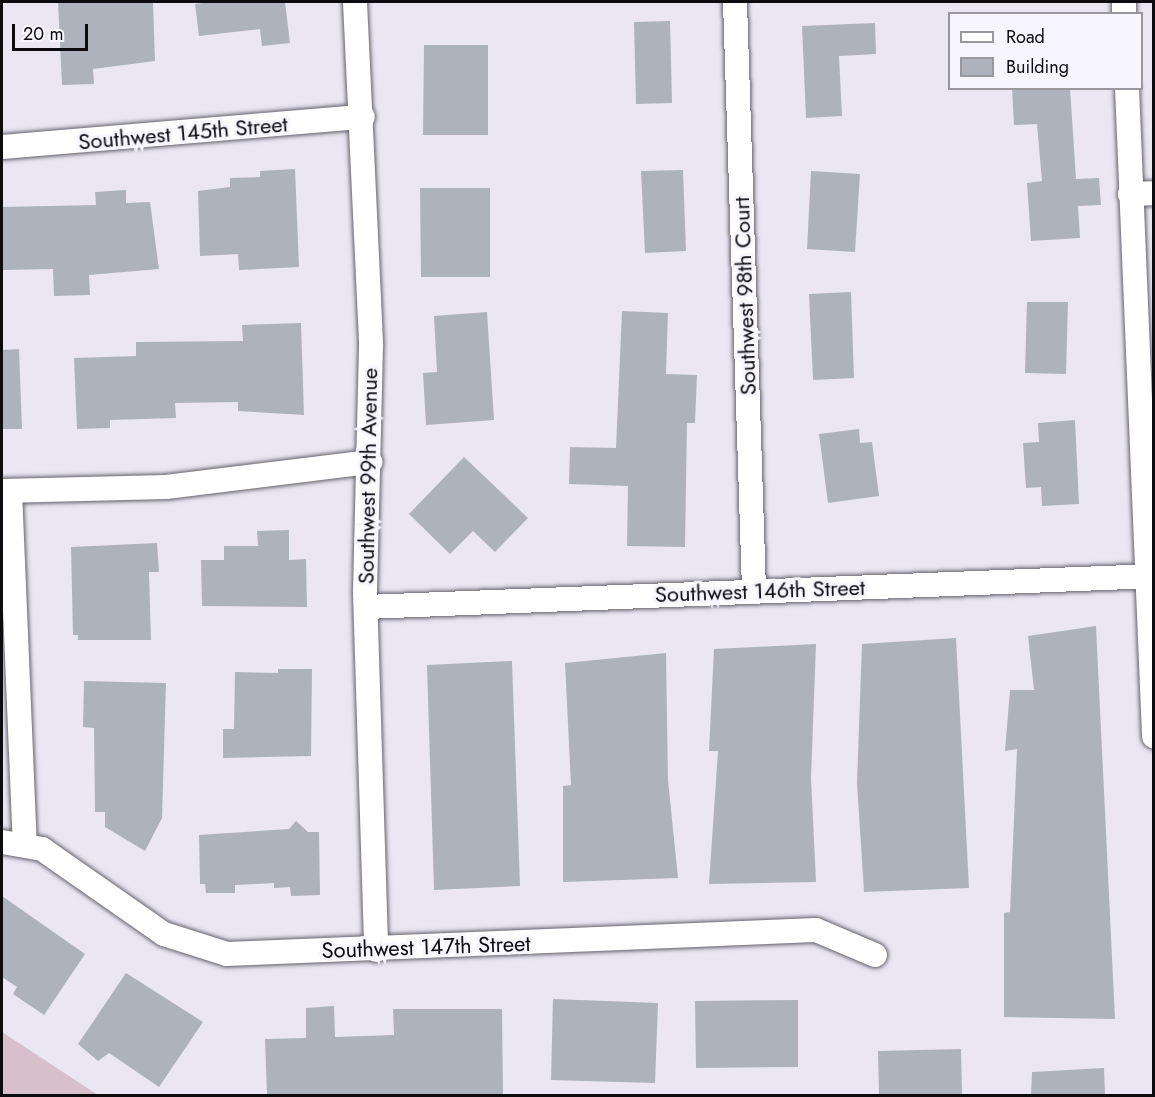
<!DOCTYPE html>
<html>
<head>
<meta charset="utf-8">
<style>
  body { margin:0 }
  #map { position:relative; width:1155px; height:1097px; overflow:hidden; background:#eae7f3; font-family:Jost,sans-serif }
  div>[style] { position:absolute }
  .green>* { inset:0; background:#d7bfcc }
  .building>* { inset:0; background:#aeb2bc }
  .roads { filter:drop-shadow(0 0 2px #64626c) drop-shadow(0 0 2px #64626c) }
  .street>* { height:24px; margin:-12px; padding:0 12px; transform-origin:12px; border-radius:12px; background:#fff }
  span { translate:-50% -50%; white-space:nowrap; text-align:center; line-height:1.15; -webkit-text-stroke:6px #f7f5fe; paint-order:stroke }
  .street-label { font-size:22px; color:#0c0b0f }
  .frame { position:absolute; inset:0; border:3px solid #0c0b0f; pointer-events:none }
  .legend { position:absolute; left:948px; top:12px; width:195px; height:78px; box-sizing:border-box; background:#f7f5fe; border:2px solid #99979e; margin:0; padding:8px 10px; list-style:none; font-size:18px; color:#0c0b0f }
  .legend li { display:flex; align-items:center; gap:12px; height:30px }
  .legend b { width:30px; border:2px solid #99979e }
  .scale { position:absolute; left:12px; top:24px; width:76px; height:27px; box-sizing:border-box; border:3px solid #0c0b0f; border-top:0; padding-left:8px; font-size:18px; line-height:21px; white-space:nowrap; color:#0c0b0f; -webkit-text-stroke:4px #f7f5fe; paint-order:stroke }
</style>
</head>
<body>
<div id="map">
  <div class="green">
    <div style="clip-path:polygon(2px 1032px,98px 1095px,2px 1095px)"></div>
  </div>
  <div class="building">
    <div style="clip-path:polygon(58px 2px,153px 2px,155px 61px,93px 69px,94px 84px,62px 85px)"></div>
    <div style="clip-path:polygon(211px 2px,285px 2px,290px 43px,262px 46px,260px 29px,199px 36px,195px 4px)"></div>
    <div style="clip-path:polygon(670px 21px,672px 103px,636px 104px,634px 22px)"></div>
    <div style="clip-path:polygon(875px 23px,876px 54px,839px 56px,842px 116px,806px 118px,802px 26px)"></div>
    <div style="clip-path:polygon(424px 45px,488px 45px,488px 135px,423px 135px)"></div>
    <div style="clip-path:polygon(1012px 88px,1070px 88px,1076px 179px,1099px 178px,1101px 205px,1078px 206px,1080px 238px,1031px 241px,1027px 183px,1042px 181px,1037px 124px,1014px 125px)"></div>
    <div style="clip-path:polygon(295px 169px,299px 267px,239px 270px,238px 254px,200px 256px,198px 191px,230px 187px,230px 178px,260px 177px,260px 171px)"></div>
    <div style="clip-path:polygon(683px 170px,686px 251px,645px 253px,641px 171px)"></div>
    <div style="clip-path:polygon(811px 171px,860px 174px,855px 252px,807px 249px)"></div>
    <div style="clip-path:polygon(420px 188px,490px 188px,490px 277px,421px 277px)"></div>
    <div style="clip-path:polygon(126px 190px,126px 203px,150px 202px,159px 269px,89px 275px,90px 295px,54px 296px,53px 269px,2px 270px,2px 207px,96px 205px,95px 192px)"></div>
    <div style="clip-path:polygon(851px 292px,854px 378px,813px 380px,809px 294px)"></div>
    <div style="clip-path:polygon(1027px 302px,1068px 302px,1066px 374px,1025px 373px)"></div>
    <div style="clip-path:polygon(622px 311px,668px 313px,666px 374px,697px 375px,695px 423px,687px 423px,685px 547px,627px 546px,628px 486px,569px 484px,570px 447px,616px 448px)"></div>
    <div style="clip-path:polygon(487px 312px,494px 420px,426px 425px,423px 373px,437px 372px,434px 316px)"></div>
    <div style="clip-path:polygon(301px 323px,304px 415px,238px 411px,238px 402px,175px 403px,176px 418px,110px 420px,110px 428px,77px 429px,74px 358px,136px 356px,136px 342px,243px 341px,242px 325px)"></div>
    <div style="clip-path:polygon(19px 349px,22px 429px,2px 429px,2px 350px)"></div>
    <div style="clip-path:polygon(1075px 420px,1079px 504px,1042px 506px,1041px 487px,1026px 488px,1023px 443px,1039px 442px,1038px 423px)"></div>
    <div style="clip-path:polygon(859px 429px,860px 443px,872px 442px,879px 496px,828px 503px,819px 434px)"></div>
    <div style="clip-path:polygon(464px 457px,528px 518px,495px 552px,473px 531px,450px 554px,409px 514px)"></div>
    <div style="clip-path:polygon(289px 530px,289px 560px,306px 559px,307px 607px,202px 606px,201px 560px,224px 560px,224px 546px,258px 546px,257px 531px)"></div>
    <div style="clip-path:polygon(157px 543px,159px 572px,149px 572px,151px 640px,78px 640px,78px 635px,73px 635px,71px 547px)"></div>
    <div style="clip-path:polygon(1096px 626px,1115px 1019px,1004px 1017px,1004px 913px,1010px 912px,1017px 749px,1005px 751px,1010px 690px,1034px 690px,1028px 636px)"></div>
    <div style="clip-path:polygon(956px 638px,969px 888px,864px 892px,857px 783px,862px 644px)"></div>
    <div style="clip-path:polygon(816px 644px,811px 778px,816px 882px,709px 884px,718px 751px,709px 751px,714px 649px)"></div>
    <div style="clip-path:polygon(666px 653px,668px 780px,678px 878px,563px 882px,563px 786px,571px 785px,565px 663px)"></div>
    <div style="clip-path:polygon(512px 661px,520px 886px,434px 890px,427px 665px)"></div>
    <div style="clip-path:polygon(278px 669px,312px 669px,311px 756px,223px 758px,223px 729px,234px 729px,235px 672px,278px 673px)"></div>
    <div style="clip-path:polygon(84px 681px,166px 683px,162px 818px,145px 851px,105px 827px,105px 812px,95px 812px,94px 728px,83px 727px)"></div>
    <div style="clip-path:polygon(296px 821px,308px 832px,319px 832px,320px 895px,291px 896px,290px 887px,274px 888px,274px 883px,235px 885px,235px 893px,206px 893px,205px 884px,200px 884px,199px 835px,289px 829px)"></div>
    <div style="clip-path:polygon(2px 896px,85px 954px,44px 1015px,13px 994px,17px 987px,2px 977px)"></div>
    <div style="clip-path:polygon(126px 973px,203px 1022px,159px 1087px,109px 1053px,98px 1061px,78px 1044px)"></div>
    <div style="clip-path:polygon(553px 999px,658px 1003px,655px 1083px,551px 1080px)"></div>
    <div style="clip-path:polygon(798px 1000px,798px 1067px,696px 1068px,695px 1001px)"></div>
    <div style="clip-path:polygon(334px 1006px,335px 1037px,394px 1035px,393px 1009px,502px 1009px,503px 1095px,267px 1095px,265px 1039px,306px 1038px,306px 1008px)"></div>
    <div style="clip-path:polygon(961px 1049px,962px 1095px,879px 1095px,878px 1051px)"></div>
    <div style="clip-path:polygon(1104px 1068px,1105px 1095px,1031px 1095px,1032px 1072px)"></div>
  </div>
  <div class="roads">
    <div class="street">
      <div style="left:355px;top:2px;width:344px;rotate:87.3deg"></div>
      <div style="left:371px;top:346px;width:247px;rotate:91.4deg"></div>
      <div style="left:365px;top:593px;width:357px;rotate:88.2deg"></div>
      <div style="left:735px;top:2px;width:589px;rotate:88.15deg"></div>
      <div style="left:1124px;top:2px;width:12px;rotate:90deg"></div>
      <div style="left:1127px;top:88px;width:649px;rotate:87.61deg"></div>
      <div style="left:2px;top:147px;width:362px;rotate:-4.8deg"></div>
      <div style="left:1130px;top:194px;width:24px;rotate:-2deg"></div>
      <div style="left:2px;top:491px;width:164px;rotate:-1.4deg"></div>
      <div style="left:166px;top:487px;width:206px;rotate:-7deg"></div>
      <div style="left:10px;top:491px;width:353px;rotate:87.6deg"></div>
      <div style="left:366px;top:607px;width:789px;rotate:-2.25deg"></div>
      <div style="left:2px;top:842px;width:41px;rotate:9.9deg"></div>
      <div style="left:42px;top:849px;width:149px;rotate:34.9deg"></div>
      <div style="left:164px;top:934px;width:66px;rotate:17.6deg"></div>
      <div style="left:227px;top:954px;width:589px;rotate:-2.33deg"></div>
      <div style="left:816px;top:930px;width:64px;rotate:23deg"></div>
    </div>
  </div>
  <div class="street-label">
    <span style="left:183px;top:133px;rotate:-5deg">Southwest 145th Street</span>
    <span style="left:745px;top:296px;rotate:-92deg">Southwest 98th Court</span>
    <span style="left:368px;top:476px;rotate:-89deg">Southwest 99th Avenue</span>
    <span style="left:760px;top:591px;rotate:-2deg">Southwest 146th Street</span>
    <span style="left:426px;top:947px;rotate:-2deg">Southwest 147th Street</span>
  </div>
  <div class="frame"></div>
  <ul class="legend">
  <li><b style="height:8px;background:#fff"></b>Road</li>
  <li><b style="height:16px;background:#aeb2bc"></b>Building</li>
  </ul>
  <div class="scale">20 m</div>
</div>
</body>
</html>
